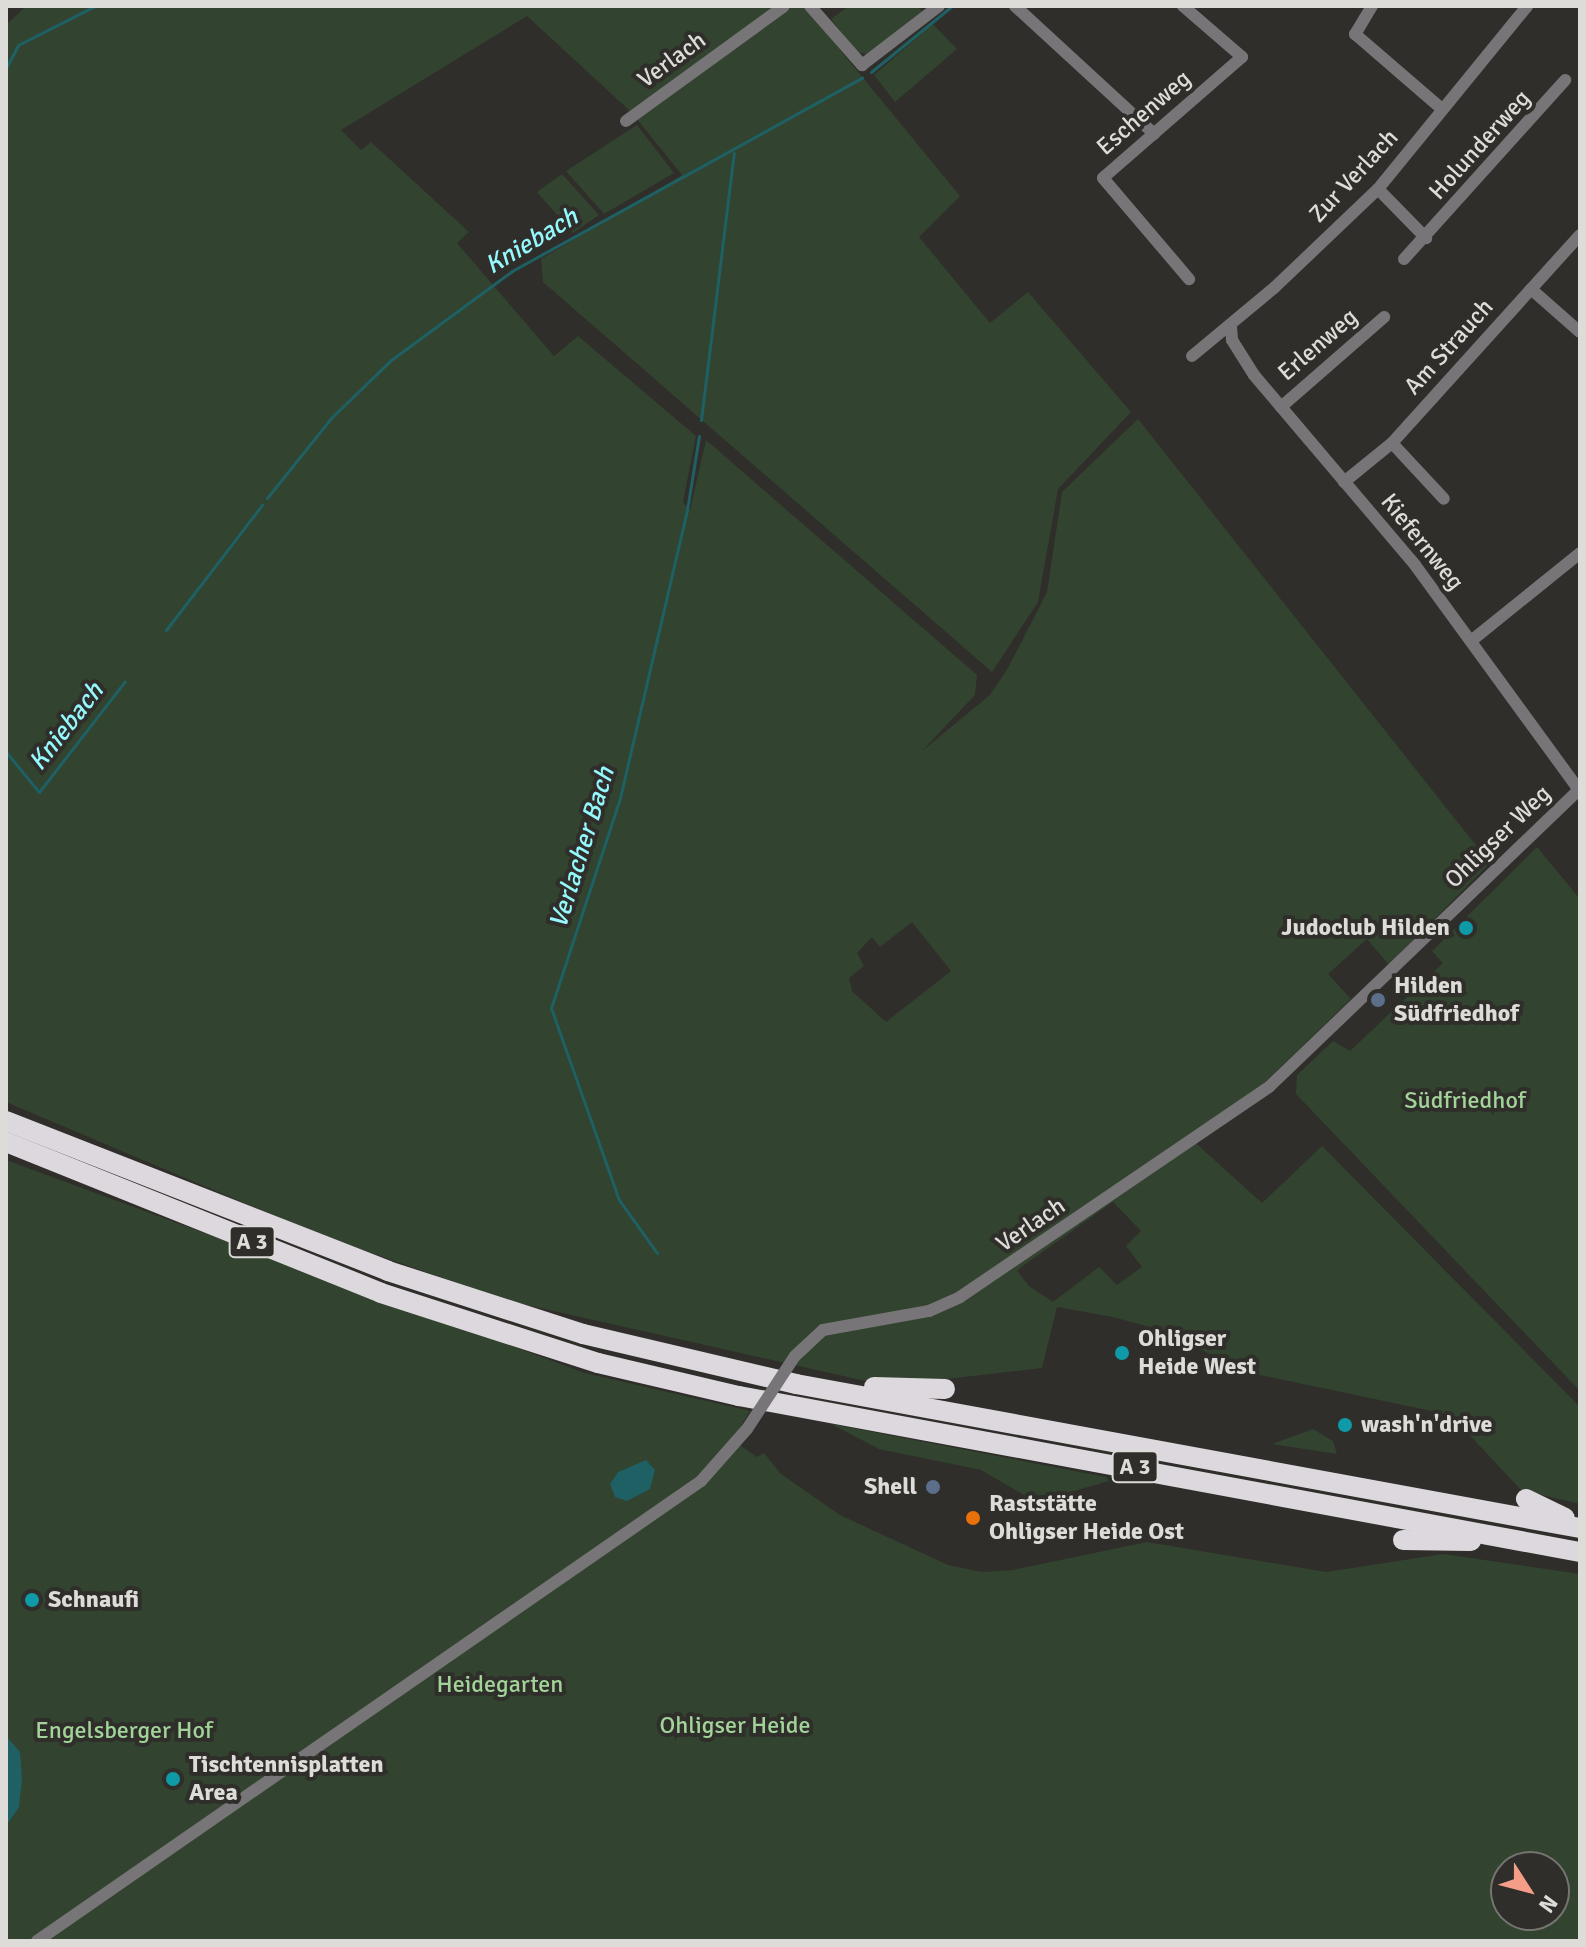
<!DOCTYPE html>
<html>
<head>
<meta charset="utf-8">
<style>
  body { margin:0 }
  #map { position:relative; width:1586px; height:1947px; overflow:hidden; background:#2f2e2a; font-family:Signika,sans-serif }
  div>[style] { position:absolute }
  .green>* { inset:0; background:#32432f }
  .water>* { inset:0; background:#1e6063 }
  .stream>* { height:3px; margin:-1.5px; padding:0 1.5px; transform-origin:1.5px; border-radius:1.5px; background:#1e6063 }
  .minor>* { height:12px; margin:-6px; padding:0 6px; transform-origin:6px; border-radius:6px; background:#777577 }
  .highway>* { height:20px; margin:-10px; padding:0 10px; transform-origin:10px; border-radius:10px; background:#ddd8dd }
  .minor-bridge>* { height:12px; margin:-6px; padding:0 6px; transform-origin:6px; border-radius:6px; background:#777577 }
  .dots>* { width:22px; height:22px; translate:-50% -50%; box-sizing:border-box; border:4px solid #2f2e2a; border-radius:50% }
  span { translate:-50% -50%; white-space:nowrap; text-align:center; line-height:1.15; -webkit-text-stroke:8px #2f2e2a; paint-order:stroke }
  .shield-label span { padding:2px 6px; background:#2f2e2a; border:2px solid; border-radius:6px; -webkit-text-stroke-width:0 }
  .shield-label { font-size:22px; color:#dddcd9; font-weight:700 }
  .street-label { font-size:24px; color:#dddcd9 }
  .poi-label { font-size:24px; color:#dddcd9; font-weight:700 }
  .right { translate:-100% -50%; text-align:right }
  .left { translate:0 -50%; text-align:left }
  .park-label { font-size:24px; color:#a2d49a }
  .water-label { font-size:26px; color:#94f8fd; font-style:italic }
  .frame { position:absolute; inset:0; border:8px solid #dddcd9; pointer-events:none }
  .north { position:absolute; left:1490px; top:1851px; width:80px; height:80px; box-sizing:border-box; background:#2f2e2a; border:2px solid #757470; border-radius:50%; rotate:126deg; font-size:22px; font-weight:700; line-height:32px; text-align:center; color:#dddcd9 }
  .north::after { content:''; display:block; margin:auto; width:28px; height:36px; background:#f49e8a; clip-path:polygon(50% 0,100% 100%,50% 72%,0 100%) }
</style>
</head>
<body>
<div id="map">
  <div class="green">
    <div style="clip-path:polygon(evenodd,26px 6px,777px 6px,630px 111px,527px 16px,341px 130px,361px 150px,371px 142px,469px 232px,457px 243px,554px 356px,578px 336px,696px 436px,683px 502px,690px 510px,706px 440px,977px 675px,975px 695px,922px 751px,990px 695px,1008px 668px,1047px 592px,1062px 492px,1138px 419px,1490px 863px,1389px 965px,1367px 939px,1328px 974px,1351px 999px,1263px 1084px,1190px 1138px,1262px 1203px,1322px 1146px,1580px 1407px,1580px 1504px,1521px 1490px,1465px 1430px,1441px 1413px,1241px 1371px,1168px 1332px,1113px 1317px,1057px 1307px,1042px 1368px,921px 1382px,870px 1382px,509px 1301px,320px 1235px,6px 1102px,6px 25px,26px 6px,912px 922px,951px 971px,886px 1022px,852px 991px,849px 978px,864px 966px,857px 953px,872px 937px,880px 947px,912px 922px,26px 6px,1113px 1202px,1141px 1231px,1126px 1246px,1142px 1267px,1117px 1285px,1099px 1267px,1053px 1302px,1029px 1286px,1017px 1271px,1020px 1268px,1113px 1202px)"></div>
    <div style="clip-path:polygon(791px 6px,804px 6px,960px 196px,919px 237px,990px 323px,1028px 292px,1131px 412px,1058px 489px,1038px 602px,992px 672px,543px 282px,541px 259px,682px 175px,636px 118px)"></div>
    <div style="clip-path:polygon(849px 6px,917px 6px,923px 12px,867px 54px,857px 53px,831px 19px)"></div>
    <div style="clip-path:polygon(933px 24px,957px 49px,895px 102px,874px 75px)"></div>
    <div style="clip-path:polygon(637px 125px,674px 173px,604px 214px,566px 171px)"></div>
    <div style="clip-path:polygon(562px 174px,599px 215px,573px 233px,537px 192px)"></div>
    <div style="clip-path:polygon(1537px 847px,1580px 899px,1580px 1391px,1296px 1094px,1297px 1075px,1333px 1041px,1350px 1051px,1443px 963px,1432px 951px)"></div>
    <div style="clip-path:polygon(evenodd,6px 1160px,585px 1373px,750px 1411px,733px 1440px,744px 1448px,757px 1457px,764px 1453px,781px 1474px,840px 1515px,948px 1565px,982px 1572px,1013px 1570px,1147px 1542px,1326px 1572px,1443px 1554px,1580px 1574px,1580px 1941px,6px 1941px,6px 1160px,1506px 1867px,1554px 1867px,1554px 1915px,1506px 1915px,1506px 1867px)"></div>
    <div style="clip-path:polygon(831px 1424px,1106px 1477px,1109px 1481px,1036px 1502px,981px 1470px,879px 1449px)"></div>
    <div style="clip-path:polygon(1313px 1429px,1333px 1441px,1337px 1454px,1272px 1444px)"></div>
  </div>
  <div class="water">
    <div style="clip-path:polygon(646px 1460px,655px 1470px,650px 1489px,627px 1501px,615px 1497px,610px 1484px,618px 1472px)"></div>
    <div style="clip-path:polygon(6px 1736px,20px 1752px,22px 1779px,19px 1807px,6px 1826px)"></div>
  </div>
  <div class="stream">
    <div style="left:6px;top:68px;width:26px;rotate:-62deg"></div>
    <div style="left:18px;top:45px;width:86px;rotate:-26.9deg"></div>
    <div style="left:871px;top:72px;width:104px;rotate:-39.2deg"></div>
    <div style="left:701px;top:420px;width:269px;rotate:-83deg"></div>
    <div style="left:267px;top:498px;width:102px;rotate:-51.3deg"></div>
    <div style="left:331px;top:418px;width:83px;rotate:-44deg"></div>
    <div style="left:391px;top:360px;width:150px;rotate:-36.3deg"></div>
    <div style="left:512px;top:271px;width:400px;rotate:-28.9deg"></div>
    <div style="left:166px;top:630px;width:158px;rotate:-52.5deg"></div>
    <div style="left:6px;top:752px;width:52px;rotate:50.5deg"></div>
    <div style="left:39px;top:792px;width:140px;rotate:-52.2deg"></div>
    <div style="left:657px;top:1253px;width:65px;rotate:-125.6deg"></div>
    <div style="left:619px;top:1200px;width:204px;rotate:-109.5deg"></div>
    <div style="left:551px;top:1008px;width:221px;rotate:-71.8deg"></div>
    <div style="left:620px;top:798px;width:296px;rotate:-76.9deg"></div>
    <div style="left:687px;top:510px;width:75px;rotate:-80.8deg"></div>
  </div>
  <div class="minor">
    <div style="left:810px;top:6px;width:79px;rotate:48.6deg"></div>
    <div style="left:862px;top:65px;width:97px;rotate:-37.5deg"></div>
    <div style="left:1015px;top:6px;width:189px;rotate:42.6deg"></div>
    <div style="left:1183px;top:6px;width:78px;rotate:40.8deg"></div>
    <div style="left:1242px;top:57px;width:184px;rotate:139deg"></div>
    <div style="left:1103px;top:178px;width:133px;rotate:49.6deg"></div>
    <div style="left:1372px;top:6px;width:33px;rotate:121deg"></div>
    <div style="left:1355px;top:34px;width:115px;rotate:40.8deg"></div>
    <div style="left:626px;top:121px;width:195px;rotate:-36deg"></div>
    <div style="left:1378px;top:189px;width:69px;rotate:45.6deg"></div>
    <div style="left:1404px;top:259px;width:241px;rotate:-48deg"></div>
    <div style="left:1531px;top:289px;width:65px;rotate:41.3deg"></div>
    <div style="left:1231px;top:326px;width:14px;rotate:86deg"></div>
    <div style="left:1232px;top:340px;width:41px;rotate:57.8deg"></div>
    <div style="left:1254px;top:375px;width:249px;rotate:49.7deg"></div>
    <div style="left:1415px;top:565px;width:278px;rotate:53.9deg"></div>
    <div style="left:1192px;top:356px;width:107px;rotate:-39.7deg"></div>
    <div style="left:1274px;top:288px;width:144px;rotate:-43.6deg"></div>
    <div style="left:1378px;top:189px;width:236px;rotate:-50.8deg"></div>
    <div style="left:1281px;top:407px;width:137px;rotate:-41.1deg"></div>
    <div style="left:1392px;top:443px;width:76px;rotate:47.1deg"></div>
    <div style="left:1344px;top:482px;width:62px;rotate:-39.1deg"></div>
    <div style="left:1392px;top:443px;width:280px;rotate:-47.9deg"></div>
    <div style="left:1471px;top:641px;width:140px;rotate:-38.9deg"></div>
    <div style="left:795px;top:1356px;width:38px;rotate:-43deg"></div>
    <div style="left:823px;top:1330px;width:108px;rotate:-10.2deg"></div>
    <div style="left:929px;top:1311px;width:34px;rotate:-24deg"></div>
    <div style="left:960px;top:1297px;width:374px;rotate:-34.2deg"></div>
    <div style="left:1269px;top:1087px;width:431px;rotate:-43.8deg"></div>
    <div style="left:37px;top:1941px;width:808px;rotate:-34.71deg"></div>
    <div style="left:701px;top:1481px;width:69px;rotate:-48.5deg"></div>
  </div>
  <div class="highway">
    <div style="left:6px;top:1121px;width:410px;rotate:21.4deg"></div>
    <div style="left:388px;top:1271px;width:205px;rotate:17.9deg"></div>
    <div style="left:583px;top:1334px;width:219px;rotate:13.2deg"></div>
    <div style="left:796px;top:1384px;width:797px;rotate:10.41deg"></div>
    <div style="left:6px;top:1142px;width:404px;rotate:21.9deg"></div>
    <div style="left:381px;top:1293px;width:228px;rotate:17.9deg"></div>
    <div style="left:598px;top:1363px;width:145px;rotate:13.2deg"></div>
    <div style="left:739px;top:1396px;width:855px;rotate:10.51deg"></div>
    <div style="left:874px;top:1387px;width:71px;rotate:1.6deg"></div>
    <div style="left:1526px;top:1499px;width:43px;rotate:26deg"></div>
    <div style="left:1403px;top:1540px;width:68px;rotate:0.8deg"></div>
  </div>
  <div class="minor-bridge">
    <div style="left:747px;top:1429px;width:87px;rotate:-56.7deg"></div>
  </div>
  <div class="dots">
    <div style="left:1466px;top:928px;background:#0f9aa8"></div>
    <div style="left:1378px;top:1000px;background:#5c6f8a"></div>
    <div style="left:1122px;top:1353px;background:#0f9aa8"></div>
    <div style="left:1345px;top:1425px;background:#0f9aa8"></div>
    <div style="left:933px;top:1487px;background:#5c6f8a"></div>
    <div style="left:973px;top:1518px;background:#e8710a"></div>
    <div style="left:32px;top:1600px;background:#0f9aa8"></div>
    <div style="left:173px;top:1779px;background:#0f9aa8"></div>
  </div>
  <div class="shield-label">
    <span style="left:252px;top:1242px">A 3</span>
    <span style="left:1135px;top:1467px">A 3</span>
  </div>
  <div class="street-label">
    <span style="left:672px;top:60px;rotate:-36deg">Verlach</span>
    <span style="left:1144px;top:113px;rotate:-41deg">Eschenweg</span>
    <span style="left:1480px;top:145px;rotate:-48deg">Holunderweg</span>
    <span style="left:1354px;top:176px;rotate:-47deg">Zur Verlach</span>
    <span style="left:1318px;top:345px;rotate:-41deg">Erlenweg</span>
    <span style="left:1449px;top:347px;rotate:-48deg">Am Strauch</span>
    <span style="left:1422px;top:542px;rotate:51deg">Kiefernweg</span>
    <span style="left:1498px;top:837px;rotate:-44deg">Ohligser Weg</span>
    <span style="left:1031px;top:1225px;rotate:-34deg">Verlach</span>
  </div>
  <div class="poi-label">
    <span class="right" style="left:1450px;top:928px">Judoclub Hilden</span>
    <span class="left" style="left:1394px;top:1000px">Hilden<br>Südfriedhof</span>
    <span class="left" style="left:1138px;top:1353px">Ohligser<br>Heide West</span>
    <span class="left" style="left:1361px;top:1425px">wash'n'drive</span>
    <span class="right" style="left:917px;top:1487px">Shell</span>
    <span class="left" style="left:989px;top:1518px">Raststätte<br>Ohligser Heide Ost</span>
    <span class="left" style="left:48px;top:1600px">Schnaufi</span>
    <span class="left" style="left:189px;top:1779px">Tischtennisplatten<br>Area</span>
  </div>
  <div class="park-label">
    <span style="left:1465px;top:1101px">Südfriedhof</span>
    <span style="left:500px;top:1685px">Heidegarten</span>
    <span style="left:735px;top:1726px">Ohligser Heide</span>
    <span style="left:124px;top:1731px">Engelsberger Hof</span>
  </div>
  <div class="water-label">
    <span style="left:532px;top:242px;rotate:-31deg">Kniebach</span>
    <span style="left:67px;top:727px;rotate:-52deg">Kniebach</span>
    <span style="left:583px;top:848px;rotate:-73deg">Verlacher Bach</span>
  </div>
  <div class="frame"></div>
  <div class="north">N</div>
</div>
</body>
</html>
